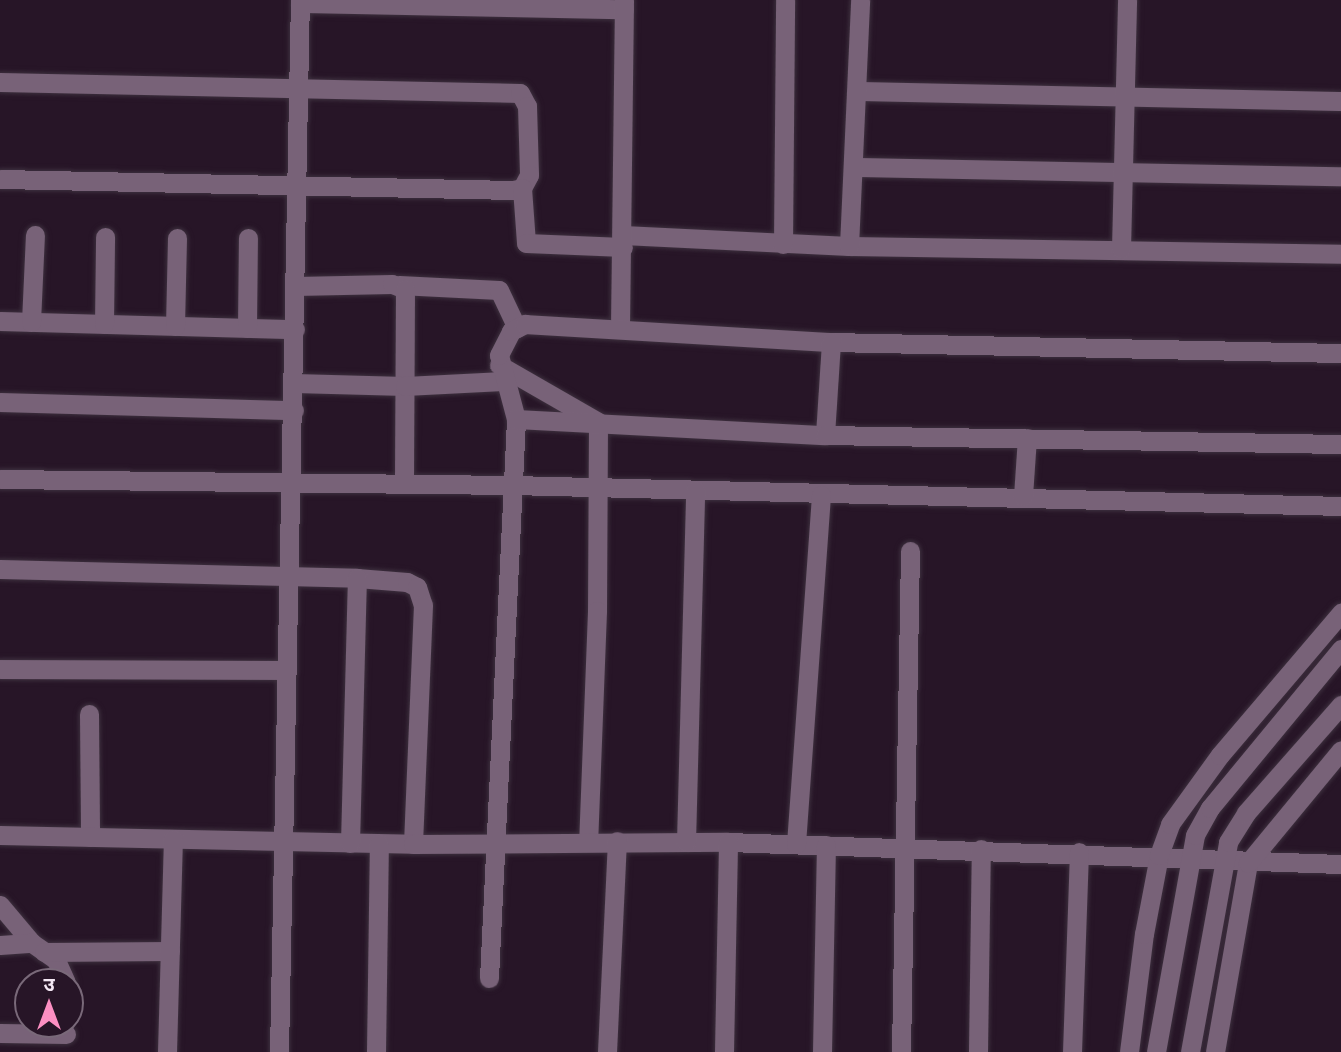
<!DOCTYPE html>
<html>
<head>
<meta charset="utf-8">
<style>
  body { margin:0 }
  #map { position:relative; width:1341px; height:1052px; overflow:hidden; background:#271527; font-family:Barlow,"Noto Sans Devanagari",sans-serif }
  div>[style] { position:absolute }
  .roads { filter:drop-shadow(0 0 2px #3d303e) drop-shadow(0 0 2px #3d303e) }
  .minor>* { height:19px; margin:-9.5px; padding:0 9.5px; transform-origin:9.5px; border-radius:9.5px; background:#786278 }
  .tertiary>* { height:19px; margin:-9.5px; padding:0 9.5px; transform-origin:9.5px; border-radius:9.5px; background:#786278 }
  span { translate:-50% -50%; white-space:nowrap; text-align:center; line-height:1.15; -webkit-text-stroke:7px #271527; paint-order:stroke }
  .north { position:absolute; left:14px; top:968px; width:70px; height:70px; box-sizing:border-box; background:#271527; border:2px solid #796979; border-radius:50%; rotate:0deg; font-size:19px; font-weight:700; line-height:28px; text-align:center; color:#f4e8f4 }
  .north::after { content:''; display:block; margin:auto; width:24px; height:32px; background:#fc8fc2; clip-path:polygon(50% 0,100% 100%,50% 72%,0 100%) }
</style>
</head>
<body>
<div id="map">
  <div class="roads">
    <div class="minor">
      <div style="left:300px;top:3px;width:324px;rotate:1.1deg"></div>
      <div style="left:0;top:82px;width:520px;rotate:1.21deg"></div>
      <div style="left:520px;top:93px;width:15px;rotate:62deg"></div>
      <div style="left:527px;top:106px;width:69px;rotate:88.3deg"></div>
      <div style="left:529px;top:175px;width:15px;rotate:118deg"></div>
      <div style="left:522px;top:188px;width:9px;rotate:167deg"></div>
      <div style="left:513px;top:190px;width:513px;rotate:-178.77deg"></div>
      <div style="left:857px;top:91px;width:484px;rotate:1.2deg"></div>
      <div style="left:855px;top:167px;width:486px;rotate:1.1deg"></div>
      <div style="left:522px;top:188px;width:55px;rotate:85.8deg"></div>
      <div style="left:526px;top:243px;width:97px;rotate:2.4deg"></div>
      <div style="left:623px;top:235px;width:226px;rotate:2.8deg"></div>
      <div style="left:849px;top:246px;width:492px;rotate:0.9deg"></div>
      <div style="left:783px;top:244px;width:244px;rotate:-89.5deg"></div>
      <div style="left:849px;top:246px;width:246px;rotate:-87.4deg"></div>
      <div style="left:1121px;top:249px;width:249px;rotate:-88.6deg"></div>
      <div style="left:399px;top:285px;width:100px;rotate:2.9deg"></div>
      <div style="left:499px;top:290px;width:42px;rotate:64.7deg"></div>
      <div style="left:295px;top:286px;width:97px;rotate:-1.2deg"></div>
      <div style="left:392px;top:284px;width:14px;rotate:21deg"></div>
      <div style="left:405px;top:289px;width:194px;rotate:90.3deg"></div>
      <div style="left:0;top:321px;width:295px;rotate:1.6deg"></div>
      <div style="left:31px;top:322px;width:87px;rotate:-87.4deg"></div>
      <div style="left:104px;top:324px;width:87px;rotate:-89.3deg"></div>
      <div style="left:175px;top:326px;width:88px;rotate:-88.7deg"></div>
      <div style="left:247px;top:328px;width:90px;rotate:-89.4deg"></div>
      <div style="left:620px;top:328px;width:328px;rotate:-89.3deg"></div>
      <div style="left:499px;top:365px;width:114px;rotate:29.9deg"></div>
      <div style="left:598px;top:422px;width:189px;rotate:90.3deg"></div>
      <div style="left:597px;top:611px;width:231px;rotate:92.2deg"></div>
      <div style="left:294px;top:383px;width:111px;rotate:1.5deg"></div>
      <div style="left:405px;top:386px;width:98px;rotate:-2.9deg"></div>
      <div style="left:0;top:402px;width:294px;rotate:1.6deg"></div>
      <div style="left:516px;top:419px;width:66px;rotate:-104.9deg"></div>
      <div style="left:499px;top:355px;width:27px;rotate:-63deg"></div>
      <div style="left:511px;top:331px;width:16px;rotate:-27deg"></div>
      <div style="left:525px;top:324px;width:307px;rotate:3.4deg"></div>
      <div style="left:831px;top:342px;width:510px;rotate:1.24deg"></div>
      <div style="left:825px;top:435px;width:93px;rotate:-86.3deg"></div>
      <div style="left:0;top:479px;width:512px;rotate:0.67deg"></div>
      <div style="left:512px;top:485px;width:829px;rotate:1.45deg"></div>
      <div style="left:1023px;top:496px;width:58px;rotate:-86.1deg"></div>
      <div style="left:0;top:569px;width:357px;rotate:1.4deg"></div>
      <div style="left:357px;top:578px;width:50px;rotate:4.6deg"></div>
      <div style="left:407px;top:582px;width:11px;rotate:27deg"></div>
      <div style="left:417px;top:587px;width:19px;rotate:72deg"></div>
      <div style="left:423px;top:605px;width:239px;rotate:92.4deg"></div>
      <div style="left:0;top:669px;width:286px;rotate:0.2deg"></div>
      <div style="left:89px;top:714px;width:123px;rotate:89.5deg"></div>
      <div style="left:0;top:835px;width:413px;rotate:1.2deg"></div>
      <div style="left:413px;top:844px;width:315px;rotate:-0.4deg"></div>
      <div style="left:728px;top:842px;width:613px;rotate:2.06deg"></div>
      <div style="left:686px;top:842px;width:352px;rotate:-88.5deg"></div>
      <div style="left:350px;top:843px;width:265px;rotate:-88.5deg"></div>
      <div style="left:796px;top:844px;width:350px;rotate:-85.9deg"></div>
      <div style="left:0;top:905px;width:50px;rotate:49.9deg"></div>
      <div style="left:32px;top:943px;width:29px;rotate:35deg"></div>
      <div style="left:56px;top:960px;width:24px;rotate:66deg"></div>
      <div style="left:0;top:945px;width:32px;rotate:-4deg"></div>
      <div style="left:44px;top:952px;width:126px;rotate:-0.5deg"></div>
      <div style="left:489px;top:978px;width:560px;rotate:-87.23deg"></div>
      <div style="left:516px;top:419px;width:309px;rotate:3deg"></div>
      <div style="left:825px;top:435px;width:516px;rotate:1deg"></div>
      <div style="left:0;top:1033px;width:66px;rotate:0.9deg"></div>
      <div style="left:167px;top:1052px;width:213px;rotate:-88.4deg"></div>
      <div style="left:279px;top:1052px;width:1052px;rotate:-88.86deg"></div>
      <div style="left:376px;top:1052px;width:208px;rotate:-89.2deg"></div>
      <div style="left:607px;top:1052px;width:211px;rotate:-87.3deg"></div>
      <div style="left:724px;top:1052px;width:210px;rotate:-88.9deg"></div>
      <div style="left:822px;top:1052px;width:207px;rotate:-88.9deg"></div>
      <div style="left:901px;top:1052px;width:501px;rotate:-88.97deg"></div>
      <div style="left:978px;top:1052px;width:203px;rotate:-89.2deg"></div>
      <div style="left:1072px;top:1052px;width:200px;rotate:-88deg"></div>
      <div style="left:1129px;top:1052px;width:119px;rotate:-82.8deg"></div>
      <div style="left:1144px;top:934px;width:80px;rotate:-79.2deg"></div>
      <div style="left:1159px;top:855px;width:33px;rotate:-70deg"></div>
      <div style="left:1170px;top:824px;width:85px;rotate:-54.1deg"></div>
      <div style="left:1220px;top:755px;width:187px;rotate:-49.6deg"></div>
      <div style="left:1215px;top:1052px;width:192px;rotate:-80.1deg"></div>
      <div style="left:1248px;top:863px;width:146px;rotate:-50.5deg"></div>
    </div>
    <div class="tertiary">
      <div style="left:1156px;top:1052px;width:220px;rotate:-79.8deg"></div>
      <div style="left:1195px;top:835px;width:31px;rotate:-61deg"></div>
      <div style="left:1210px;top:808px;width:206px;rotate:-50.5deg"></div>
      <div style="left:1190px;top:1052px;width:213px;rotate:-79.7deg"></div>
      <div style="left:1228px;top:842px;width:34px;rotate:-58deg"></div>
      <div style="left:1246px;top:813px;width:144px;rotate:-48.7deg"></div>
    </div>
  </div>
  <div class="north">उ</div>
</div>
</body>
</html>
